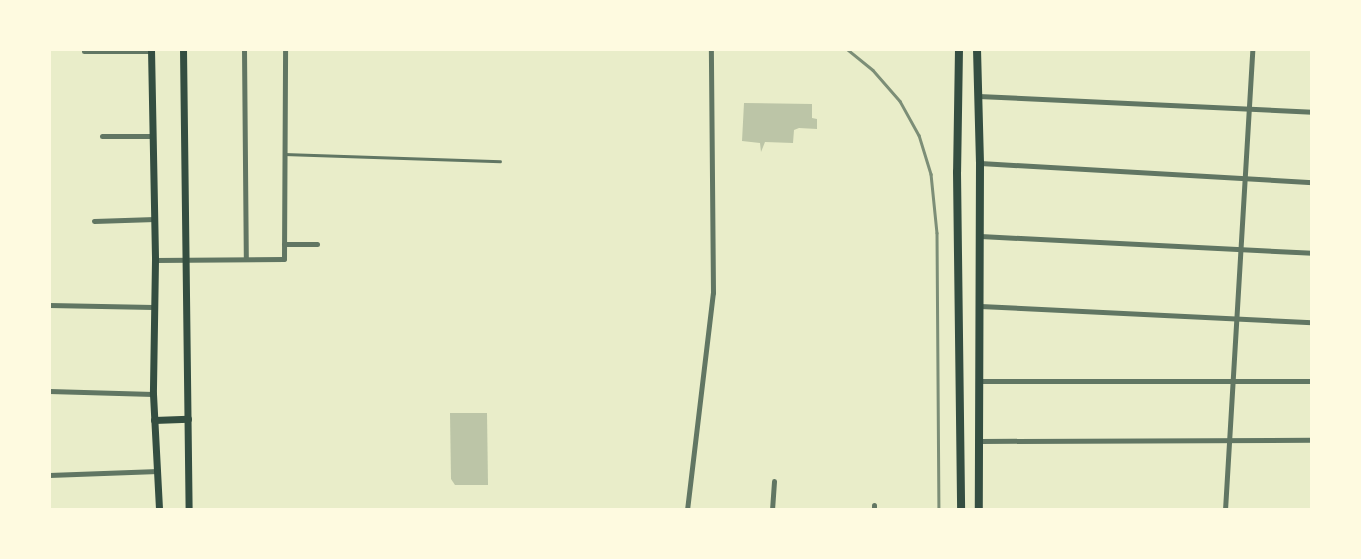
<!DOCTYPE html>
<html>
<head>
<meta charset="utf-8">
<style>
  body { margin:0 }
  #map { position:relative; width:1361px; height:559px; overflow:hidden; background:#e9edc9; font-family:Ubuntu,sans-serif }
  div>[style] { position:absolute }
  .building>* { inset:0; background:#bcc5a7 }
  .service>* { height:2.5px; margin:-1.25px; padding:0 1.25px; transform-origin:1.25px; border-radius:1.25px; background:#617663 }
  .minor>* { height:5px; margin:-2.5px; padding:0 2.5px; transform-origin:2.5px; border-radius:2.5px; background:#617663 }
  .secondary>* { height:7px; margin:-3.5px; padding:0 3.5px; transform-origin:3.5px; border-radius:3.5px; background:#344e41 }
  .primary>* { height:8px; margin:-4px; padding:0 4px; transform-origin:4px; border-radius:4px; background:#344e41 }
  .rail>* { height:2.5px; margin:-1.25px; padding:0 1.25px; transform-origin:1.25px; border-radius:1.25px; background:#7c8e77 }
  span { translate:-50% -50%; white-space:nowrap; text-align:center; line-height:1.15; -webkit-text-stroke:5px #fefae0; paint-order:stroke }
  .frame { position:absolute; inset:0; border:51px solid #fefae0; pointer-events:none }
</style>
</head>
<body>
<div id="map">
  <div class="building">
    <div style="clip-path:polygon(744px 103px,812px 104px,812px 118px,817px 119px,817px 129px,799px 128px,794px 130px,793px 143px,765px 142px,761px 152px,760px 143px,742px 141px)"></div>
    <div style="clip-path:polygon(450px 413px,487px 413px,488px 485px,455px 485px,451px 479px)"></div>
  </div>
  <div class="service">
    <div style="left:284px;top:154px;width:216px;rotate:1.9deg"></div>
  </div>
  <div class="minor">
    <div style="left:244px;top:49px;width:210px;rotate:89.5deg"></div>
    <div style="left:84px;top:51px;width:67px"></div>
    <div style="left:978px;top:96px;width:334px;rotate:2.7deg"></div>
    <div style="left:102px;top:136px;width:50px"></div>
    <div style="left:980px;top:163px;width:333px;rotate:3.3deg"></div>
    <div style="left:94px;top:221px;width:61px;rotate:-1.9deg"></div>
    <div style="left:980px;top:236px;width:332px;rotate:2.9deg"></div>
    <div style="left:284px;top:244px;width:33px"></div>
    <div style="left:155px;top:260px;width:129px;rotate:-0.4deg"></div>
    <div style="left:284px;top:259px;width:210px;rotate:-89.7deg"></div>
    <div style="left:49px;top:305px;width:104px;rotate:1.1deg"></div>
    <div style="left:980px;top:306px;width:332px;rotate:2.8deg"></div>
    <div style="left:980px;top:381px;width:332px"></div>
    <div style="left:49px;top:391px;width:104px;rotate:1.7deg"></div>
    <div style="left:980px;top:441px;width:332px;rotate:-0.2deg"></div>
    <div style="left:49px;top:475px;width:109px;rotate:-2.1deg"></div>
    <div style="left:687px;top:510px;width:219px;rotate:-83.2deg"></div>
    <div style="left:713px;top:293px;width:244px;rotate:-90.5deg"></div>
    <div style="left:772px;top:510px;width:29px;rotate:-86deg"></div>
    <div style="left:874px;top:510px;width:5px;rotate:-90deg"></div>
    <div style="left:1225px;top:510px;width:462px;rotate:-86.6deg"></div>
  </div>
  <div class="secondary">
    <div style="left:151px;top:49px;width:211px;rotate:88.9deg"></div>
    <div style="left:155px;top:260px;width:134px;rotate:90.9deg"></div>
    <div style="left:153px;top:394px;width:116px;rotate:87deg"></div>
    <div style="left:183px;top:49px;width:461px;rotate:89.3deg"></div>
    <div style="left:154px;top:420px;width:34px;rotate:-2deg"></div>
  </div>
  <div class="primary">
    <div style="left:959px;top:49px;width:123px;rotate:90.9deg"></div>
    <div style="left:957px;top:172px;width:338px;rotate:89.3deg"></div>
    <div style="left:977px;top:49px;width:114px;rotate:88.5deg"></div>
    <div style="left:980px;top:163px;width:347px;rotate:90.2deg"></div>
  </div>
  <div class="rail">
    <div style="left:847px;top:49px;width:33px;rotate:39deg"></div>
    <div style="left:873px;top:70px;width:41px;rotate:48.9deg"></div>
    <div style="left:900px;top:101px;width:39px;rotate:61deg"></div>
    <div style="left:919px;top:135px;width:41px;rotate:72.9deg"></div>
    <div style="left:931px;top:174px;width:59px;rotate:84.2deg"></div>
    <div style="left:937px;top:233px;width:277px;rotate:89.6deg"></div>
  </div>
  <div class="frame"></div>
</div>
</body>
</html>
